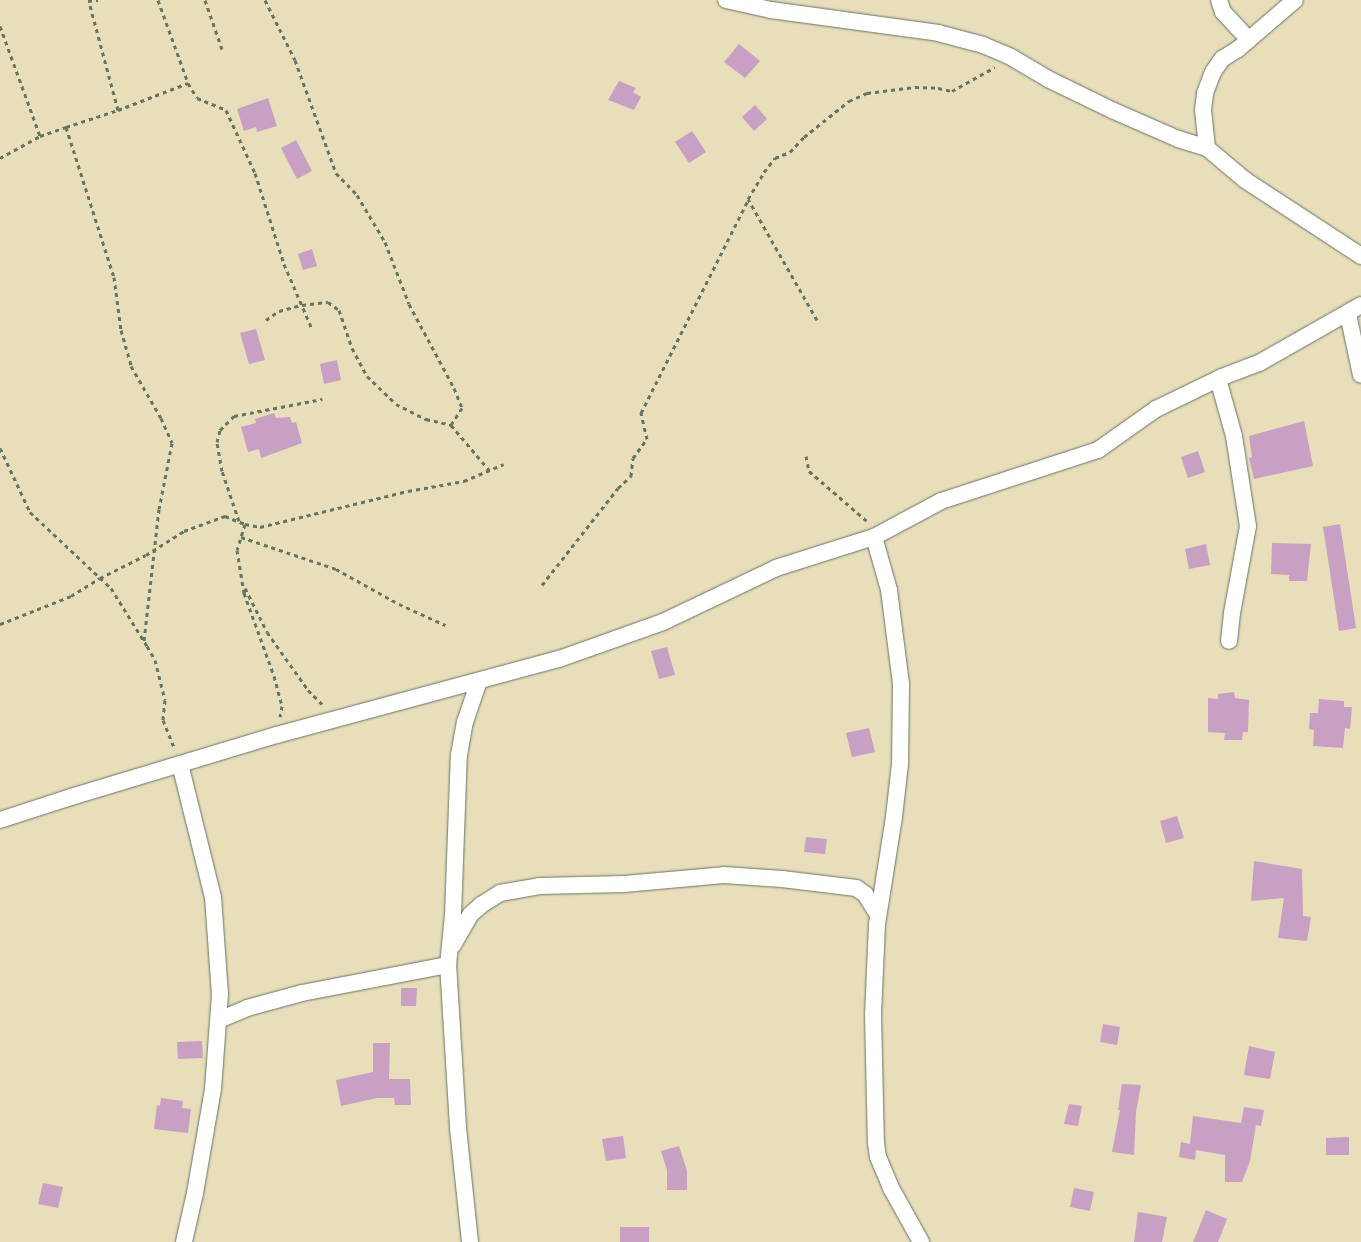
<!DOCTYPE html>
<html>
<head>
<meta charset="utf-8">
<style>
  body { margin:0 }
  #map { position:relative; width:1361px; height:1242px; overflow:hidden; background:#e8deba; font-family:"IM FELL DW Pica",serif }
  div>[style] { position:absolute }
  .building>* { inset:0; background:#c8a0c3 }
  .path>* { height:3px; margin-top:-1.5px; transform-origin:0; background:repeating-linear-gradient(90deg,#657563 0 4px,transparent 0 8px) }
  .roads { filter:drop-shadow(0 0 1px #657563) drop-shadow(0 0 1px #657563) }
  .street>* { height:16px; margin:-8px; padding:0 8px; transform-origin:8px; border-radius:8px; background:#fff }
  span { translate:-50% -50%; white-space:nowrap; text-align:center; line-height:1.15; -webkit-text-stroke:4px #fbf7ec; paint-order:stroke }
</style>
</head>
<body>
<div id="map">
  <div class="building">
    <div style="clip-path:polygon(739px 44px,760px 61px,745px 78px,724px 62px)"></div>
    <div style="clip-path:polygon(619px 81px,636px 88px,633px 92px,641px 97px,634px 110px,608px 100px)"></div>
    <div style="clip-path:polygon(268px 98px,277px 126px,257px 132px,256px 127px,244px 131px,237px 109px)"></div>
    <div style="clip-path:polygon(755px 105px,767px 119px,754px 131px,742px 117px)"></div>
    <div style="clip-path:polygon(692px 131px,706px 152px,689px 163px,675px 142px)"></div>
    <div style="clip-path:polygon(296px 140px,312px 171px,297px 179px,281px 148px)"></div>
    <div style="clip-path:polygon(312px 249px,317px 266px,303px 270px,298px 254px)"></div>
    <div style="clip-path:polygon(256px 329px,265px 360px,249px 364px,240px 333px)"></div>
    <div style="clip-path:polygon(337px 360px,341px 380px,324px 384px,320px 364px)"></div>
    <div style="clip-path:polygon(274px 413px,276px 418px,290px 417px,292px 423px,296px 422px,302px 443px,261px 458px,259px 449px,248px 452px,241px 427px,256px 423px,255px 419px)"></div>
    <div style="clip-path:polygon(1304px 421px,1313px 466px,1254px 479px,1249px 458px,1252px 457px,1249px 436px)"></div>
    <div style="clip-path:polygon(1198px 451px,1205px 472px,1188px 478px,1181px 457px)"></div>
    <div style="clip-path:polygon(1340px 524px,1356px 628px,1339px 631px,1323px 527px)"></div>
    <div style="clip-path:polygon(1272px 543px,1311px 544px,1307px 581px,1289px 581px,1289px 575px,1271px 574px)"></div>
    <div style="clip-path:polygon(1206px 544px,1210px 565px,1189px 569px,1185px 549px)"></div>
    <div style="clip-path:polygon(667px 647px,675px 675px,659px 679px,651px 651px)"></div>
    <div style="clip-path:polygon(1234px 692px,1235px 698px,1249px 700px,1248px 732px,1243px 732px,1242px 740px,1224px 740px,1225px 733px,1208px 732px,1208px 698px,1218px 699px,1218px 694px)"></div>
    <div style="clip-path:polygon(1319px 699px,1344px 701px,1344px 707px,1352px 707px,1350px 729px,1345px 728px,1343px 748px,1313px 746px,1314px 730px,1309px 729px,1310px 713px,1318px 713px)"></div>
    <div style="clip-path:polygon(869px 728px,875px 752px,852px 757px,846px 733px)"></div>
    <div style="clip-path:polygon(1177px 816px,1184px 838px,1166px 843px,1160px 821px)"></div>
    <div style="clip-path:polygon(806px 837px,827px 839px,825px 854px,804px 852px)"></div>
    <div style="clip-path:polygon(1254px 861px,1302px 869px,1303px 916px,1311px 917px,1307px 941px,1278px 938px,1284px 898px,1251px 901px)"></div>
    <div style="clip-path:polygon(401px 988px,417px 988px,416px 1006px,401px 1006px)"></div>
    <div style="clip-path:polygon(1103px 1024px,1120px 1027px,1117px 1045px,1100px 1042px)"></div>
    <div style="clip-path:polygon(202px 1041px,203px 1058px,178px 1059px,177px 1042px)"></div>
    <div style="clip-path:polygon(373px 1043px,390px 1043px,389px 1079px,410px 1079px,411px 1105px,395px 1105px,394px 1098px,377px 1098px,341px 1106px,336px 1080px,373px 1072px)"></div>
    <div style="clip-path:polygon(1249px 1046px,1275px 1052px,1270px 1079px,1244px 1075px)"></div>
    <div style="clip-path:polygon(1122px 1084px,1141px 1085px,1136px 1112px,1134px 1155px,1112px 1152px,1120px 1110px,1118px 1110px)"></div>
    <div style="clip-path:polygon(161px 1098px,183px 1101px,182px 1108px,191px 1109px,188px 1133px,154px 1129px,157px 1105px,160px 1106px)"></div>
    <div style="clip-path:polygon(1069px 1104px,1082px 1106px,1078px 1126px,1064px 1124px)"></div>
    <div style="clip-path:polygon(1244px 1107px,1264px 1110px,1261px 1126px,1256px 1125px,1250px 1161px,1242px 1182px,1225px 1182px,1225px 1155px,1196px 1150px,1195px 1160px,1179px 1157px,1181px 1142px,1190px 1144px,1193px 1116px,1241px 1123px)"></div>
    <div style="clip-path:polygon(623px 1136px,626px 1158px,606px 1161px,602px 1139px)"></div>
    <div style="clip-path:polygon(1349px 1137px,1349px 1155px,1326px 1155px,1326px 1138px)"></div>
    <div style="clip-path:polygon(679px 1146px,687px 1171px,687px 1190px,667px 1190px,667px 1170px,661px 1151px)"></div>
    <div style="clip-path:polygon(43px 1183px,63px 1187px,58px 1208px,38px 1204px)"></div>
    <div style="clip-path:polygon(1074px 1188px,1094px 1192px,1090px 1211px,1070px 1207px)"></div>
    <div style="clip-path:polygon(1206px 1210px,1227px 1219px,1218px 1242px,1193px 1242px)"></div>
    <div style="clip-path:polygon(1138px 1212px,1167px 1217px,1162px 1242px,1134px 1242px)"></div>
    <div style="clip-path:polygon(620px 1227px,649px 1227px,649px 1242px,620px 1242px)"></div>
  </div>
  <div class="path">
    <div style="left:158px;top:0;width:88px;rotate:70.1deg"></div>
    <div style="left:188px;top:83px;width:17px;rotate:59deg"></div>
    <div style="left:197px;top:98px;width:31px;rotate:22deg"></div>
    <div style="left:226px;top:110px;width:69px;rotate:65.3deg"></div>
    <div style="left:255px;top:173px;width:96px;rotate:72.3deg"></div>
    <div style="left:284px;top:264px;width:71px;rotate:66.7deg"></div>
    <div style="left:205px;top:0;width:55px;rotate:70.9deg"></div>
    <div style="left:265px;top:0;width:67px;rotate:63.4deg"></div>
    <div style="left:295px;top:60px;width:120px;rotate:70.1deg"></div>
    <div style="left:336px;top:173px;width:30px;rotate:46deg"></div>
    <div style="left:357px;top:195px;width:55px;rotate:59.2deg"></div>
    <div style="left:385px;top:242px;width:66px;rotate:68.8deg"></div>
    <div style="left:409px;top:304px;width:95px;rotate:61.8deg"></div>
    <div style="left:454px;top:388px;width:22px;rotate:68deg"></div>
    <div style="left:462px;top:408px;width:20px;rotate:123deg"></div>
    <div style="left:88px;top:1px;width:10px;rotate:-6deg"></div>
    <div style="left:0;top:26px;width:117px;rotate:70deg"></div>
    <div style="left:118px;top:110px;width:75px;rotate:-21.1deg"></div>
    <div style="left:66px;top:127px;width:55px;rotate:-18.1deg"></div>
    <div style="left:118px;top:110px;width:112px;rotate:-105deg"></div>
    <div style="left:0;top:158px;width:46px;rotate:-28.8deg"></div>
    <div style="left:40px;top:136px;width:28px;rotate:-19deg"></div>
    <div style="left:66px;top:127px;width:157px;rotate:72.3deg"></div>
    <div style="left:114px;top:277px;width:53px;rotate:82.5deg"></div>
    <div style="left:121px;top:330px;width:37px;rotate:74deg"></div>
    <div style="left:131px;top:366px;width:60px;rotate:60deg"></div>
    <div style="left:161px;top:418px;width:27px;rotate:66deg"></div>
    <div style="left:172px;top:443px;width:67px;rotate:101.1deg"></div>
    <div style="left:159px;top:509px;width:133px;rotate:96.5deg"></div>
    <div style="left:266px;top:320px;width:16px;rotate:-35deg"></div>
    <div style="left:279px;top:311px;width:24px;rotate:-15deg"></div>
    <div style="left:302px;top:305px;width:26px;rotate:-7deg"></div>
    <div style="left:328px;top:302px;width:14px;rotate:36deg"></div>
    <div style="left:339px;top:310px;width:40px;rotate:71.1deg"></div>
    <div style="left:352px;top:348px;width:32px;rotate:62deg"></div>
    <div style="left:367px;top:376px;width:40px;rotate:44deg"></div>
    <div style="left:396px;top:404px;width:34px;rotate:27deg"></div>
    <div style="left:426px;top:419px;width:26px;rotate:13deg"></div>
    <div style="left:451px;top:425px;width:59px;rotate:49.8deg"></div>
    <div style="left:817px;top:320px;width:139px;rotate:-119.7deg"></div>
    <div style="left:748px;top:199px;width:31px;rotate:-59deg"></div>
    <div style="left:764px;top:172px;width:18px;rotate:-52deg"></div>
    <div style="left:775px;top:158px;width:16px;rotate:-22deg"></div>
    <div style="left:790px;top:152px;width:21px;rotate:-47deg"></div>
    <div style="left:804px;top:137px;width:58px;rotate:-38.7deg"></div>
    <div style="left:849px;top:101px;width:20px;rotate:-24deg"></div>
    <div style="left:867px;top:93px;width:48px;rotate:-7.1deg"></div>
    <div style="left:915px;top:87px;width:23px;rotate:2deg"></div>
    <div style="left:938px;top:88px;width:14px;rotate:12deg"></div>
    <div style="left:952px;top:91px;width:49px;rotate:-29.2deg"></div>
    <div style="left:0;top:448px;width:71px;rotate:64.9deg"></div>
    <div style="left:30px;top:512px;width:111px;rotate:43.2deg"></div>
    <div style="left:111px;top:588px;width:68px;rotate:58.2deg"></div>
    <div style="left:147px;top:646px;width:16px;rotate:60deg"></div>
    <div style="left:155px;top:660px;width:41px;rotate:76deg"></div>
    <div style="left:165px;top:700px;width:20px;rotate:96deg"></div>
    <div style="left:163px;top:720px;width:32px;rotate:68deg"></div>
    <div style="left:806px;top:456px;width:15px;rotate:79deg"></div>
    <div style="left:809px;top:471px;width:77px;rotate:40.8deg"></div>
    <div style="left:239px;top:521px;width:53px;rotate:-108.8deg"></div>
    <div style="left:222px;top:471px;width:29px;rotate:-100deg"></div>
    <div style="left:217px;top:442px;width:12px;rotate:-76deg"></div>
    <div style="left:220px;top:430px;width:20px;rotate:-45deg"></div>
    <div style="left:234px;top:416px;width:90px;rotate:-10.9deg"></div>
    <div style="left:245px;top:524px;width:27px;rotate:107deg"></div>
    <div style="left:237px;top:550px;width:44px;rotate:80.8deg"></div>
    <div style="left:244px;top:593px;width:88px;rotate:70.1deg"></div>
    <div style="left:274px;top:676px;width:31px;rotate:75deg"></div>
    <div style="left:282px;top:706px;width:11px;rotate:100deg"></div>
    <div style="left:241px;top:537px;width:100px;rotate:18.6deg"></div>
    <div style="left:336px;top:569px;width:72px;rotate:29.1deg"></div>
    <div style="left:399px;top:604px;width:51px;rotate:24.5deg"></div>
    <div style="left:542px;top:585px;width:123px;rotate:-51.9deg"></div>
    <div style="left:618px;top:488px;width:18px;rotate:-43deg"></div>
    <div style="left:631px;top:476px;width:18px;rotate:-84deg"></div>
    <div style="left:633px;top:458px;width:24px;rotate:-54deg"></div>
    <div style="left:647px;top:439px;width:27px;rotate:-103deg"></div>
    <div style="left:641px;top:413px;width:238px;rotate:-63.3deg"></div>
    <div style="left:245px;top:588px;width:49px;rotate:63.4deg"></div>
    <div style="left:267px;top:632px;width:71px;rotate:54.7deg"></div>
    <div style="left:308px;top:690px;width:21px;rotate:45deg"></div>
    <div style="left:0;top:624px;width:76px;rotate:-21.5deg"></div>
    <div style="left:71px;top:596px;width:34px;rotate:-32deg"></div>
    <div style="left:100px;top:578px;width:51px;rotate:-26.6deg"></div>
    <div style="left:146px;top:555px;width:45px;rotate:-32.3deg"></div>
    <div style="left:184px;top:531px;width:44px;rotate:-20.1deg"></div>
    <div style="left:225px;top:516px;width:22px;rotate:22deg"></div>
    <div style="left:245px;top:524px;width:15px;rotate:11deg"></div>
    <div style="left:260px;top:527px;width:152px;rotate:-13.7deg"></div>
    <div style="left:408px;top:491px;width:57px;rotate:-10.1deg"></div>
    <div style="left:464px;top:481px;width:43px;rotate:-23deg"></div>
  </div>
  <div class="roads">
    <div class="street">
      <div style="left:726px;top:0;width:46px;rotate:12.5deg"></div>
      <div style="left:771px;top:10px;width:169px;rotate:7.8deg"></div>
      <div style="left:938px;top:33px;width:47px;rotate:14.9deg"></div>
      <div style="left:983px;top:45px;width:30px;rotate:23deg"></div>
      <div style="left:1011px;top:57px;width:43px;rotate:30.7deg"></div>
      <div style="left:1048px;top:79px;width:73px;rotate:25.9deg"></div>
      <div style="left:1114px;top:111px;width:70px;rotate:23.6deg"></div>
      <div style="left:1178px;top:139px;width:30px;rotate:17deg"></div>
      <div style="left:1207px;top:148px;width:50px;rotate:40.1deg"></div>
      <div style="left:1245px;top:180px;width:139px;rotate:33.2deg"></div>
      <div style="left:1219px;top:0;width:13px;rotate:72deg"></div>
      <div style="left:1223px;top:12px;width:38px;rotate:47deg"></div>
      <div style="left:1207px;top:148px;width:38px;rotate:-96deg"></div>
      <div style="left:1203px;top:110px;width:17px;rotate:-83deg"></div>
      <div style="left:1205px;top:93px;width:22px;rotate:-69deg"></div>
      <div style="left:1213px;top:72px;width:16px;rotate:-55deg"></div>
      <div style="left:1222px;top:59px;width:19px;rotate:-32deg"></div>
      <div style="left:1238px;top:49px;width:75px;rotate:-40.7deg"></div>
      <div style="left:1348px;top:314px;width:62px;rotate:78deg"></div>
      <div style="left:1218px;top:379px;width:59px;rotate:74.3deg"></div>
      <div style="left:1234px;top:436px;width:91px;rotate:81.2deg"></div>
      <div style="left:1248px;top:526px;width:88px;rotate:100.4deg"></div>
      <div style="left:1232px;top:613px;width:28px;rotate:96deg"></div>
      <div style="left:874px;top:537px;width:55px;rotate:74.2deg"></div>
      <div style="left:889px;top:590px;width:95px;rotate:82.7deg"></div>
      <div style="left:901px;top:684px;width:80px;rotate:90.7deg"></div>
      <div style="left:900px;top:764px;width:53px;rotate:96.5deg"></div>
      <div style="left:894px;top:817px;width:108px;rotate:99deg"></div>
      <div style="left:877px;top:924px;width:90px;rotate:92.5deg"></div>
      <div style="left:873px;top:1014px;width:129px;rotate:88.7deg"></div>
      <div style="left:876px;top:1143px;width:14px;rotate:82deg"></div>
      <div style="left:878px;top:1157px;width:34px;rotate:67deg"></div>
      <div style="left:891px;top:1188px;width:62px;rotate:60.9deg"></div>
      <div style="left:180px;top:764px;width:137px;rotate:76.1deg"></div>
      <div style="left:213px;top:897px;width:97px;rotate:85.9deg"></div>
      <div style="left:220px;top:994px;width:95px;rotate:94.2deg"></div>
      <div style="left:213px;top:1089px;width:106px;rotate:99.8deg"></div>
      <div style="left:195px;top:1193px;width:50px;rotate:102.7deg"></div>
      <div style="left:0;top:820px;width:75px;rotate:-17.9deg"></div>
      <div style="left:71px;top:797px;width:215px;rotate:-16.8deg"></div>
      <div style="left:277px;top:735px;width:292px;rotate:-15.1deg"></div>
      <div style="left:559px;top:659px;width:110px;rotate:-19.6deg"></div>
      <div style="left:663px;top:622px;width:125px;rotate:-25.5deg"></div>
      <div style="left:776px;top:568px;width:103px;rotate:-17.6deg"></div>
      <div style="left:874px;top:537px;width:76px;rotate:-28.2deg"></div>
      <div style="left:941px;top:501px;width:165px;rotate:-18deg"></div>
      <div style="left:1098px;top:450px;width:71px;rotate:-35.3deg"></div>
      <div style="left:1156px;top:409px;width:73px;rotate:-25.9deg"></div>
      <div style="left:1222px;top:377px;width:40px;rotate:-21deg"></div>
      <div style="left:1259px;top:363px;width:117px;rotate:-29.6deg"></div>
      <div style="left:453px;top:945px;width:34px;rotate:-60deg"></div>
      <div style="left:470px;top:915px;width:15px;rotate:-42deg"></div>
      <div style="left:481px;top:905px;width:22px;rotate:-32deg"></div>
      <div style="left:500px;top:893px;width:40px;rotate:-10deg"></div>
      <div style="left:539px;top:886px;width:85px;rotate:-1.3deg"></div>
      <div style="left:624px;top:884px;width:100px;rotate:-5.1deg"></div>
      <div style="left:724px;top:875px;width:58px;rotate:3.9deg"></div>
      <div style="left:782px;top:879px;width:75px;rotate:6.9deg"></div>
      <div style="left:856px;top:888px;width:11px;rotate:34deg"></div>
      <div style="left:865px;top:894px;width:25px;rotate:58deg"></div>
      <div style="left:219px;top:1020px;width:30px;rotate:-23deg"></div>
      <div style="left:247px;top:1008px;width:57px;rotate:-15.3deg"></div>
      <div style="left:302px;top:993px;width:149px;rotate:-10.9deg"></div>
      <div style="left:470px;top:1242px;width:116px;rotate:-96deg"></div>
      <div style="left:458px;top:1127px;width:162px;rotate:-93.5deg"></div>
      <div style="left:448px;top:965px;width:50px;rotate:-84.3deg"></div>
      <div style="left:453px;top:915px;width:160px;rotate:-87.9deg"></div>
      <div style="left:459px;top:755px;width:34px;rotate:-80deg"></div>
      <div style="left:465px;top:722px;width:43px;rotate:-71.1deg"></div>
    </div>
  </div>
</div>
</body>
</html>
